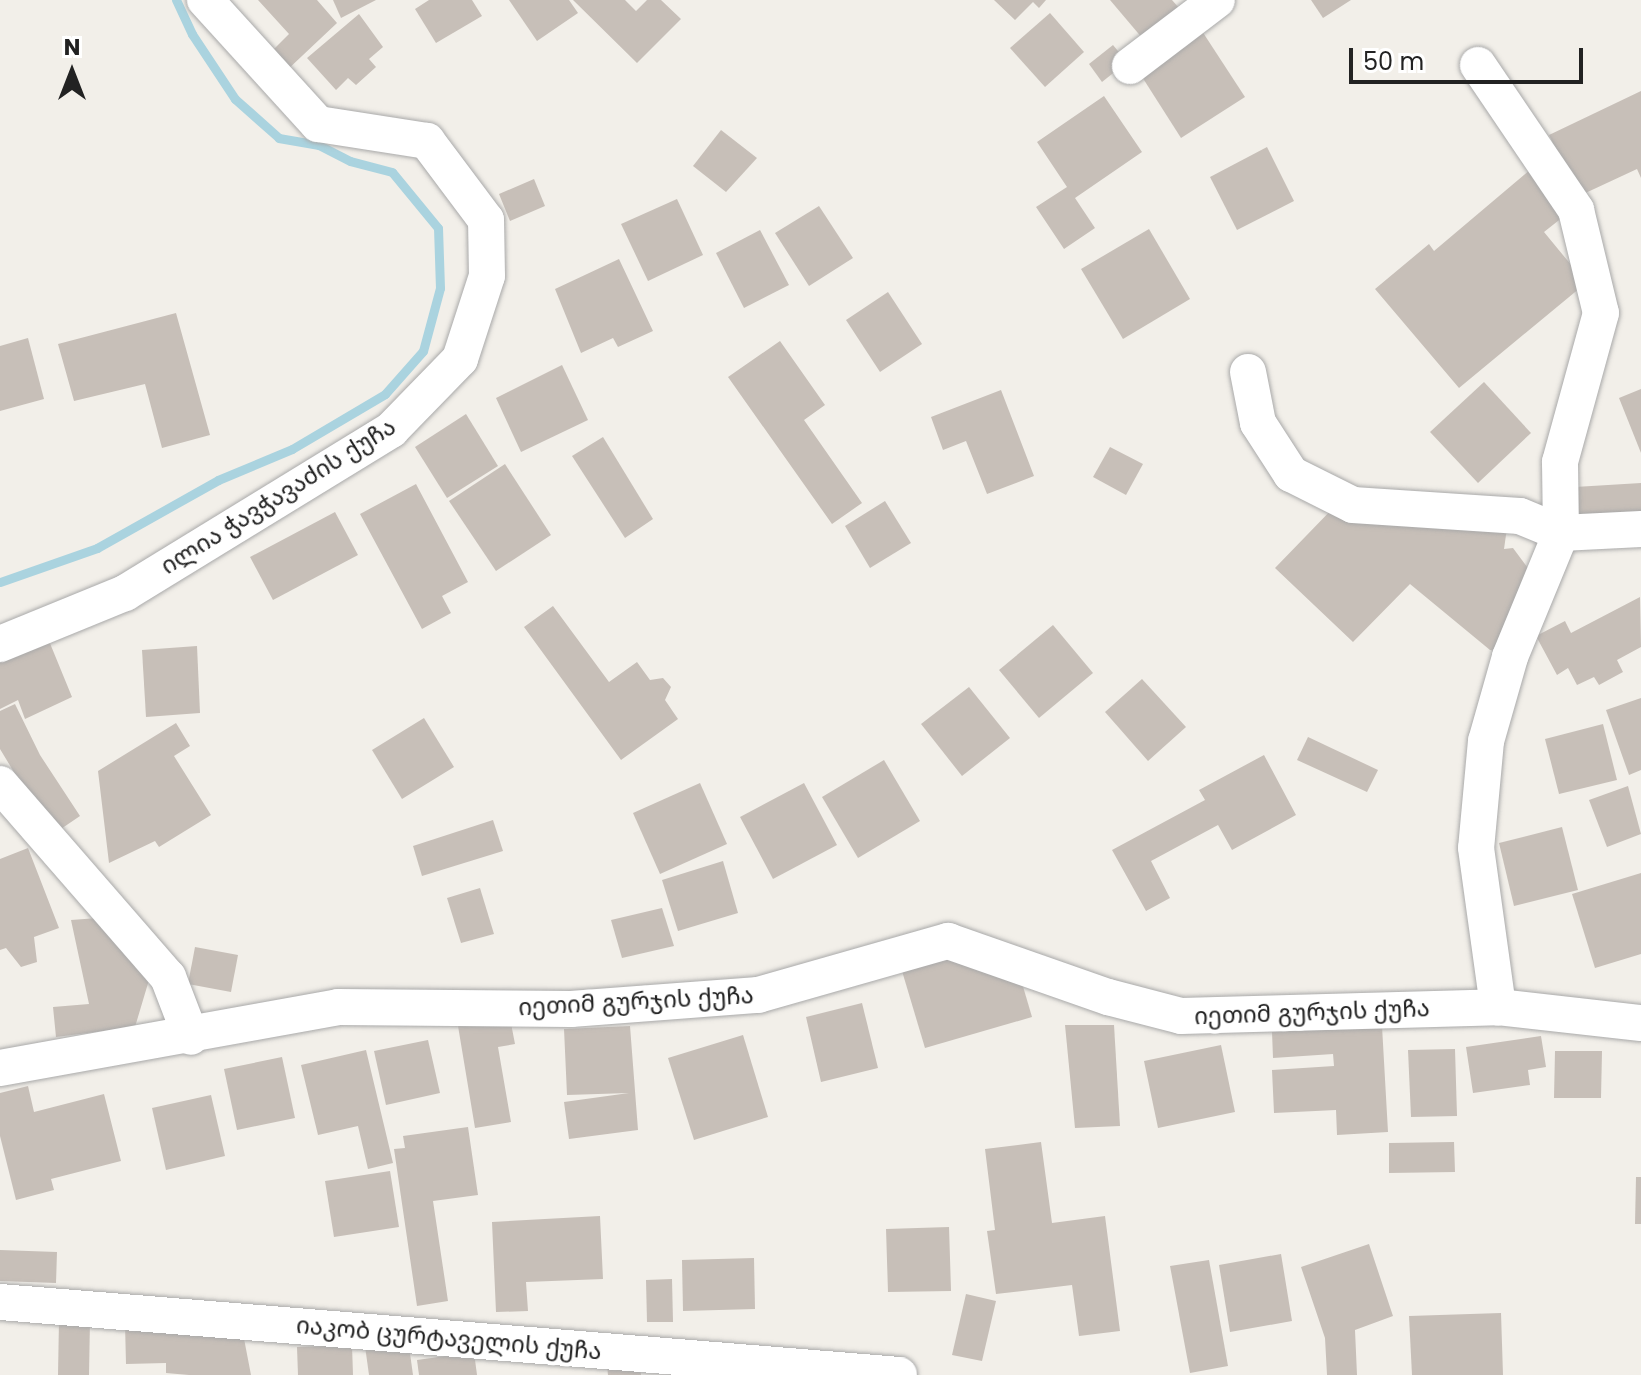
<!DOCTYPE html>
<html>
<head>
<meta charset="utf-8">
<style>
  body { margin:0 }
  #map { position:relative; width:1641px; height:1375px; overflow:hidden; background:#f2efe9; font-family:Poppins,"Noto Sans Georgian",sans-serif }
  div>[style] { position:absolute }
  .stream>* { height:9px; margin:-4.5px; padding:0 4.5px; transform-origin:4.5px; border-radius:4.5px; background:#aad3df }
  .building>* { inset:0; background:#c7bfb8 }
  .roads { filter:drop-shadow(0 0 2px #a9a9a9) drop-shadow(0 0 2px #a9a9a9) }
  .minor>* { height:36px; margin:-18px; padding:0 18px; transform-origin:18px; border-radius:18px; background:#fff }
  span { translate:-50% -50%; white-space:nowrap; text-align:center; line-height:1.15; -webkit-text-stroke:8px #fff; paint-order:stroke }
  .street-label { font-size:24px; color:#222 }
  .north { position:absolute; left:32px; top:32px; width:80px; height:80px; -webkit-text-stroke:6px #fff; paint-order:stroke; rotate:0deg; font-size:22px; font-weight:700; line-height:32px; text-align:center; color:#222 }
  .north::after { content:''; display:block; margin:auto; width:28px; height:36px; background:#222; clip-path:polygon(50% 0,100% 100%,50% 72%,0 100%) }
  .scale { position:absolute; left:1349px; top:48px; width:234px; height:36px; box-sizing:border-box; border:4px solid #222; border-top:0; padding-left:10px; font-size:24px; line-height:28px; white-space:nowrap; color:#222; -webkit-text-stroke:6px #fff; paint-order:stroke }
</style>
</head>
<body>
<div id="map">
  <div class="stream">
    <div style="left:0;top:582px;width:103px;rotate:-19.3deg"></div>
    <div style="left:97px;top:548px;width:139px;rotate:-29.3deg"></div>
    <div style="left:218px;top:480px;width:80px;rotate:-22.7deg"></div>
    <div style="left:292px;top:449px;width:108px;rotate:-30.6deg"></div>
    <div style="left:385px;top:394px;width:57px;rotate:-48.5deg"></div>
    <div style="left:423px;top:351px;width:65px;rotate:-74.9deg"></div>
    <div style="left:440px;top:288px;width:60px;rotate:-91.9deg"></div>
    <div style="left:438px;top:228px;width:72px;rotate:-129.4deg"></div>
    <div style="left:392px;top:172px;width:43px;rotate:-165.3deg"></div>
    <div style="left:350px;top:161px;width:35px;rotate:-153deg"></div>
    <div style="left:319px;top:145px;width:41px;rotate:-170.1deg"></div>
    <div style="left:279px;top:138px;width:59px;rotate:-138.4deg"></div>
    <div style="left:235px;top:99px;width:78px;rotate:-123.5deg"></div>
    <div style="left:192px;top:34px;width:38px;rotate:-115deg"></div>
  </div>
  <div class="building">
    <div style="clip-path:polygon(258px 0,317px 0,337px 23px,285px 72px,268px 55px,289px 34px)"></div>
    <div style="clip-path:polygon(333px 0,376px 0,341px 18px)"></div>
    <div style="clip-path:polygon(429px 0,472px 0,482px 16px,436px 43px,415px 9px)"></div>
    <div style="clip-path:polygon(509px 0,569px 0,578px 13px,537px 41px)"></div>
    <div style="clip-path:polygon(573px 0,625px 0,636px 11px,647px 0,661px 0,681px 19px,637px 63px)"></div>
    <div style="clip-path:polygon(994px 0,1046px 0,1039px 8px,1033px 2px,1015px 20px)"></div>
    <div style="clip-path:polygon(1110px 0,1172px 0,1179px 8px,1143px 39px)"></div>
    <div style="clip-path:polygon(1311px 0,1351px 0,1323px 18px)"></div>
    <div style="clip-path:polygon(1050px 13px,1084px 52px,1045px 87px,1010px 48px)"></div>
    <div style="clip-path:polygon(359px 14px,383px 47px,369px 59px,376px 67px,356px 85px,348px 78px,336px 90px,307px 58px)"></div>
    <div style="clip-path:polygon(1200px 28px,1245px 97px,1181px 138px,1137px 69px)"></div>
    <div style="clip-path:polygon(1113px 45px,1127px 62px,1102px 82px,1089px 64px)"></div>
    <div style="clip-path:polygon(1641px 91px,1641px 178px,1637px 169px,1579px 196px,1549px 135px)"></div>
    <div style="clip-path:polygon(1104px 96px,1142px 152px,1075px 198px,1095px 228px,1064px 249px,1036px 207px,1067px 187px,1037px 142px)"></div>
    <div style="clip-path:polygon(721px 130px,757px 158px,726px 192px,693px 166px)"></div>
    <div style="clip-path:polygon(1267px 147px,1294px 201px,1237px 230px,1210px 177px)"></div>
    <div style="clip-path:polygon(1531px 169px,1568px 213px,1544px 232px,1586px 283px,1459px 388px,1375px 289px,1429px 244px,1434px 251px)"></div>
    <div style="clip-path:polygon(534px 179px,545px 206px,510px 221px,499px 194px)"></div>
    <div style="clip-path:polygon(677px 199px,703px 255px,648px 281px,621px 224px)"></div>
    <div style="clip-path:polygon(819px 206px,853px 258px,809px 286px,775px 233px)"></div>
    <div style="clip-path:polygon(1149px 229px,1190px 299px,1123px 339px,1081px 269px)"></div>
    <div style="clip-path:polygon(760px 230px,789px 285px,744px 308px,716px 253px)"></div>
    <div style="clip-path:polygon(619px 259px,653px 331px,618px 347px,613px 338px,581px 353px,555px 289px)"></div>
    <div style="clip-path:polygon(888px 292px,922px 344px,880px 372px,846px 320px)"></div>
    <div style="clip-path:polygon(176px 313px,210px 435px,162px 448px,145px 384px,74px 401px,58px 344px)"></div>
    <div style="clip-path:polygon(28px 338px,44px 399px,0 411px,0 346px)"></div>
    <div style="clip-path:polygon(780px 341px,825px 405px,804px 420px,862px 503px,832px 524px,728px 377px)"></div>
    <div style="clip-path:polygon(562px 365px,588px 420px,521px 452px,496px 398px)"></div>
    <div style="clip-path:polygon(1484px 382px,1531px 433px,1478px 483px,1430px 432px)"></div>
    <div style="clip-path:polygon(1641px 389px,1641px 453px,1619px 398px)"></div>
    <div style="clip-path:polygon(1001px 390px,1034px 476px,987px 494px,966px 441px,943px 450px,931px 417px)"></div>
    <div style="clip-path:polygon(466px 414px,498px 466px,447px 498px,415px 447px)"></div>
    <div style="clip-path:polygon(603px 437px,653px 519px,625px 538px,572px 456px)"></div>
    <div style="clip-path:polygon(1110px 447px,1143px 464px,1126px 495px,1093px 477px)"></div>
    <div style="clip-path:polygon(505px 464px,551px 535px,496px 571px,449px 501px)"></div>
    <div style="clip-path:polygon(1641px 483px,1641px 521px,1577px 525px,1575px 487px)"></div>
    <div style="clip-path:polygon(416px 484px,468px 582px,442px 596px,451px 613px,422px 629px,360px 514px)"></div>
    <div style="clip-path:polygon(885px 501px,911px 543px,870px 568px,845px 526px)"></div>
    <div style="clip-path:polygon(1336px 505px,1508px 521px,1504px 549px,1513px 548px,1533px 575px,1510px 653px,1490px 650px,1410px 584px,1353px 642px,1275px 568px)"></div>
    <div style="clip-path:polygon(335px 512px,358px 555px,273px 600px,250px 557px)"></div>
    <div style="clip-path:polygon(1640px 597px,1641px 647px,1617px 660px,1623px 672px,1599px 685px,1594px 677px,1577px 685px,1568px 668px,1557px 675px,1536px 636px,1565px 621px,1571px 633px)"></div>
    <div style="clip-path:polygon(553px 606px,609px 682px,637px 662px,650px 680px,663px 678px,671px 687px,665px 700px,678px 719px,621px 760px,524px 627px)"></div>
    <div style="clip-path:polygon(1053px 625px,1093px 673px,1039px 718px,999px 670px)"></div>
    <div style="clip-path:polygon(47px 636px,72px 697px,25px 719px,18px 700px,0 709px,0 659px)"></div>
    <div style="clip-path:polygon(197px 646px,200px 713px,146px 717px,142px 650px)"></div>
    <div style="clip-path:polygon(1142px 679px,1186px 727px,1148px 761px,1105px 712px)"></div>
    <div style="clip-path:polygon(969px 687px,1010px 738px,962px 776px,921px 724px)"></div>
    <div style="clip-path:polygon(1641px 698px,1641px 770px,1629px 775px,1606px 710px)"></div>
    <div style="clip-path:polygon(15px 704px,40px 755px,80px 816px,52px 835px,0 749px,0 711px)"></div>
    <div style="clip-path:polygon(424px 718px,454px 767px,402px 799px,372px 750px)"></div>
    <div style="clip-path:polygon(176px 723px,190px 746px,174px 756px,211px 815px,159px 847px,155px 841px,109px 863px,98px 771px)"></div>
    <div style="clip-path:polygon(1603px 724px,1617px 780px,1559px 794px,1545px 739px)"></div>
    <div style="clip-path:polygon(1308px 737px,1378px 770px,1367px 792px,1297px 760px)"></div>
    <div style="clip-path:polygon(1264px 755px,1296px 815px,1232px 850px,1218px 825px,1151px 861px,1170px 898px,1146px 911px,1112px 850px,1205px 800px,1199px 790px)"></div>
    <div style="clip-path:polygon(884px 760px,920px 821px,858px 858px,822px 797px)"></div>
    <div style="clip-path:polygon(700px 783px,727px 844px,660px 874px,633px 813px)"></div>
    <div style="clip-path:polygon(804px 783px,837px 845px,773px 879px,740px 817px)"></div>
    <div style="clip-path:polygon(1628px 786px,1641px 834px,1607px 847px,1589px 800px)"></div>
    <div style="clip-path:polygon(493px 820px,503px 851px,422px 876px,413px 846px)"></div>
    <div style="clip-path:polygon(1562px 827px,1578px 890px,1514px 906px,1499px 843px)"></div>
    <div style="clip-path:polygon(28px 848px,59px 928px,34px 937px,37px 962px,21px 967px,6px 948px,0 950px,0 859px)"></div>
    <div style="clip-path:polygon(723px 861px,738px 913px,678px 931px,662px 880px)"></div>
    <div style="clip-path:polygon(1641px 873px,1641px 954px,1595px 968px,1572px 894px)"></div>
    <div style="clip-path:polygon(480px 888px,494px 934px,461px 943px,447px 898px)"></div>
    <div style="clip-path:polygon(662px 908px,674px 946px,622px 958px,611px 920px)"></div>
    <div style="clip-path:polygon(98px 918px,149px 980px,135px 1027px,56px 1037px,53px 1007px,89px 1004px,71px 920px)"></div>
    <div style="clip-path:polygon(195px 947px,238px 955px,231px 992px,188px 984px)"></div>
    <div style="clip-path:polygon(952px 956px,1022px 983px,1032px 1017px,925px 1048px,902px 971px)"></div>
    <div style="clip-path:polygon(862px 1003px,878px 1068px,821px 1082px,806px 1017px)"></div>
    <div style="clip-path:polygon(510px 1018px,515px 1044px,498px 1047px,511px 1122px,475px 1128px,458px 1026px)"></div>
    <div style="clip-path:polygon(1065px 1025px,1114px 1025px,1120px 1126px,1075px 1128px)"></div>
    <div style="clip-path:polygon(630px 1026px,638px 1130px,569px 1139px,564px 1102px,629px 1093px,567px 1095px,564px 1029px)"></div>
    <div style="clip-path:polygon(1382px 1026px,1388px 1132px,1337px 1135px,1336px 1110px,1274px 1113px,1272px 1070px,1334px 1066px,1333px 1054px,1273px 1058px,1272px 1032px)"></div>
    <div style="clip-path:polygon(743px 1035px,768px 1117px,694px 1140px,668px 1058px)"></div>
    <div style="clip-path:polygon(1541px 1036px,1546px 1067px,1528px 1070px,1530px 1085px,1473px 1093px,1466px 1047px)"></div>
    <div style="clip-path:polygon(428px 1040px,440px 1093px,386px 1105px,374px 1051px)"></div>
    <div style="clip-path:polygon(1221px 1045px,1235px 1112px,1158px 1128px,1144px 1061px)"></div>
    <div style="clip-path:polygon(1455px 1049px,1457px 1116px,1411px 1117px,1408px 1050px)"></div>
    <div style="clip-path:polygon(366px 1050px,393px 1163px,368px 1169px,358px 1126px,318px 1135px,301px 1065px)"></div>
    <div style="clip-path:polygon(1555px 1051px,1602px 1051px,1601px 1098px,1554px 1098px)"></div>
    <div style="clip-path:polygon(282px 1057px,295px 1118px,237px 1130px,224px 1069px)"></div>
    <div style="clip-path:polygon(28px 1086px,34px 1112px,104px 1094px,121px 1161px,51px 1179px,54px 1190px,16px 1200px,0 1136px,0 1093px)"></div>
    <div style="clip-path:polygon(211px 1095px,225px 1156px,166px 1170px,152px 1108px)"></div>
    <div style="clip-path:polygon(468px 1127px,478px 1195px,433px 1201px,448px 1301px,417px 1306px,394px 1149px,405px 1148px,403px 1136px)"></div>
    <div style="clip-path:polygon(1041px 1142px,1052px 1223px,1105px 1216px,1120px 1331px,1079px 1336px,1072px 1285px,996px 1294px,987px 1231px,995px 1230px,985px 1149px)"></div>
    <div style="clip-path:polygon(1454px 1142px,1455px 1172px,1389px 1173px,1389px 1143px)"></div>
    <div style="clip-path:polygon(390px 1171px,399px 1227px,334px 1237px,325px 1181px)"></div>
    <div style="clip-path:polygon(1636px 1177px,1641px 1177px,1641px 1224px,1635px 1224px)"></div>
    <div style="clip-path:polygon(600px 1216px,603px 1279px,526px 1282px,528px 1311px,496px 1312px,492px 1222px)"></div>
    <div style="clip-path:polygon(949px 1227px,951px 1291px,888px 1292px,886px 1229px)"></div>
    <div style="clip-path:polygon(1369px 1244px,1393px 1316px,1355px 1330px,1357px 1375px,1327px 1375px,1325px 1338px,1301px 1267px)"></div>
    <div style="clip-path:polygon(0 1250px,57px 1252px,56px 1283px,0 1281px)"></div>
    <div style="clip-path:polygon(1281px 1254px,1292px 1321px,1230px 1332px,1219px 1265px)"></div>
    <div style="clip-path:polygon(754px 1258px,755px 1309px,683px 1311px,682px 1260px)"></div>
    <div style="clip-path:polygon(1209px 1260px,1228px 1366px,1190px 1373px,1170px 1266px)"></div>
    <div style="clip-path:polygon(672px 1279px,673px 1322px,647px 1322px,646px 1280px)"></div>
    <div style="clip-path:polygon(966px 1294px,996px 1301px,982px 1361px,952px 1355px)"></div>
    <div style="clip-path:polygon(1501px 1313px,1503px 1375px,1412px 1375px,1409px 1316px)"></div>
    <div style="clip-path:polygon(59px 1320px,90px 1320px,89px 1375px,58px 1375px)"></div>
    <div style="clip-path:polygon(241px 1323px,251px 1375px,189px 1375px,166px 1373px,166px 1363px,126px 1364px,125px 1324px)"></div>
    <div style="clip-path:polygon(408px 1339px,413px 1375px,369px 1375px,365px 1346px)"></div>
    <div style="clip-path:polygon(352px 1345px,353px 1375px,298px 1375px,297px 1347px)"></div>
    <div style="clip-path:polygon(474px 1352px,477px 1375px,419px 1375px,417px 1360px)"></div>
    <div style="clip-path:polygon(639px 1362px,641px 1375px,608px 1375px,607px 1365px)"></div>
  </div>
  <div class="roads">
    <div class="minor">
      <div style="left:1478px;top:65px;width:175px;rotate:55.9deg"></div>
      <div style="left:1576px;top:210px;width:106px;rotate:76.4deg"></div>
      <div style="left:1601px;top:313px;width:155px;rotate:105.4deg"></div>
      <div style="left:1560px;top:462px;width:71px;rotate:89.2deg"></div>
      <div style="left:1561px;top:533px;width:134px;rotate:112.4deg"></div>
      <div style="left:1510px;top:657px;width:87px;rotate:105.9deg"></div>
      <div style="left:1486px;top:741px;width:107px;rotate:95.3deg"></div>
      <div style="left:1476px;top:848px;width:161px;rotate:82.1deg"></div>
      <div style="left:1130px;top:66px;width:109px;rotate:-37.2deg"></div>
      <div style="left:1248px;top:372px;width:52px;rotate:78.9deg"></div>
      <div style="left:1258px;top:423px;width:61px;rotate:57.1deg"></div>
      <div style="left:1291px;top:474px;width:69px;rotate:26.6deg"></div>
      <div style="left:1353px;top:505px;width:167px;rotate:3.8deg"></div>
      <div style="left:1520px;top:516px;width:44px;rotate:22.5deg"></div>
      <div style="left:1561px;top:533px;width:80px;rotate:-2.9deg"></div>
      <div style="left:0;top:644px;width:135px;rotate:-22.2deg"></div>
      <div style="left:125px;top:593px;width:312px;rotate:-31.5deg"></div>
      <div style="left:391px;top:430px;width:99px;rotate:-45.8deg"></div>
      <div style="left:460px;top:359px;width:87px;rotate:-72deg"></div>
      <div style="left:487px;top:276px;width:56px;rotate:-91deg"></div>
      <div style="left:486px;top:220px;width:99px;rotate:-126.8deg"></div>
      <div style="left:427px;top:141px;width:110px;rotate:-171.1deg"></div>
      <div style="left:318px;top:124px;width:168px;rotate:-132.3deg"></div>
      <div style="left:0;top:784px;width:256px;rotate:49deg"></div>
      <div style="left:168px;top:977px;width:64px;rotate:69deg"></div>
      <div style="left:0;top:1068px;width:343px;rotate:-10.2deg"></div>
      <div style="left:338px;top:1007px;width:233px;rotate:0.5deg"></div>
      <div style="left:571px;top:1009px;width:188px;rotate:-4.3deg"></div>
      <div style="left:758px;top:995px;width:198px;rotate:-15.9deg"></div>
      <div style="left:948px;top:941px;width:170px;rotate:19.3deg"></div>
      <div style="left:1108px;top:997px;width:75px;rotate:14.6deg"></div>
      <div style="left:1181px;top:1016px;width:317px;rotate:-1.6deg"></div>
      <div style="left:1498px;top:1007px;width:144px;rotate:6.4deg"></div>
      <div style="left:0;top:1302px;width:902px;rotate:4.64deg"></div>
    </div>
  </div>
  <div class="street-label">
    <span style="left:278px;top:496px;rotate:-32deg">ილია ჭავჭავაძის ქუჩა</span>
    <span style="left:636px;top:1001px;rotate:-3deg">იეთიმ გურჯის ქუჩა</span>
    <span style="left:1312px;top:1012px;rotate:-2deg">იეთიმ გურჯის ქუჩა</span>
    <span style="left:449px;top:1338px;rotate:5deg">იაკობ ცურტაველის ქუჩა</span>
  </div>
  <div class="north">N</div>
  <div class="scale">50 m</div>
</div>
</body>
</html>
